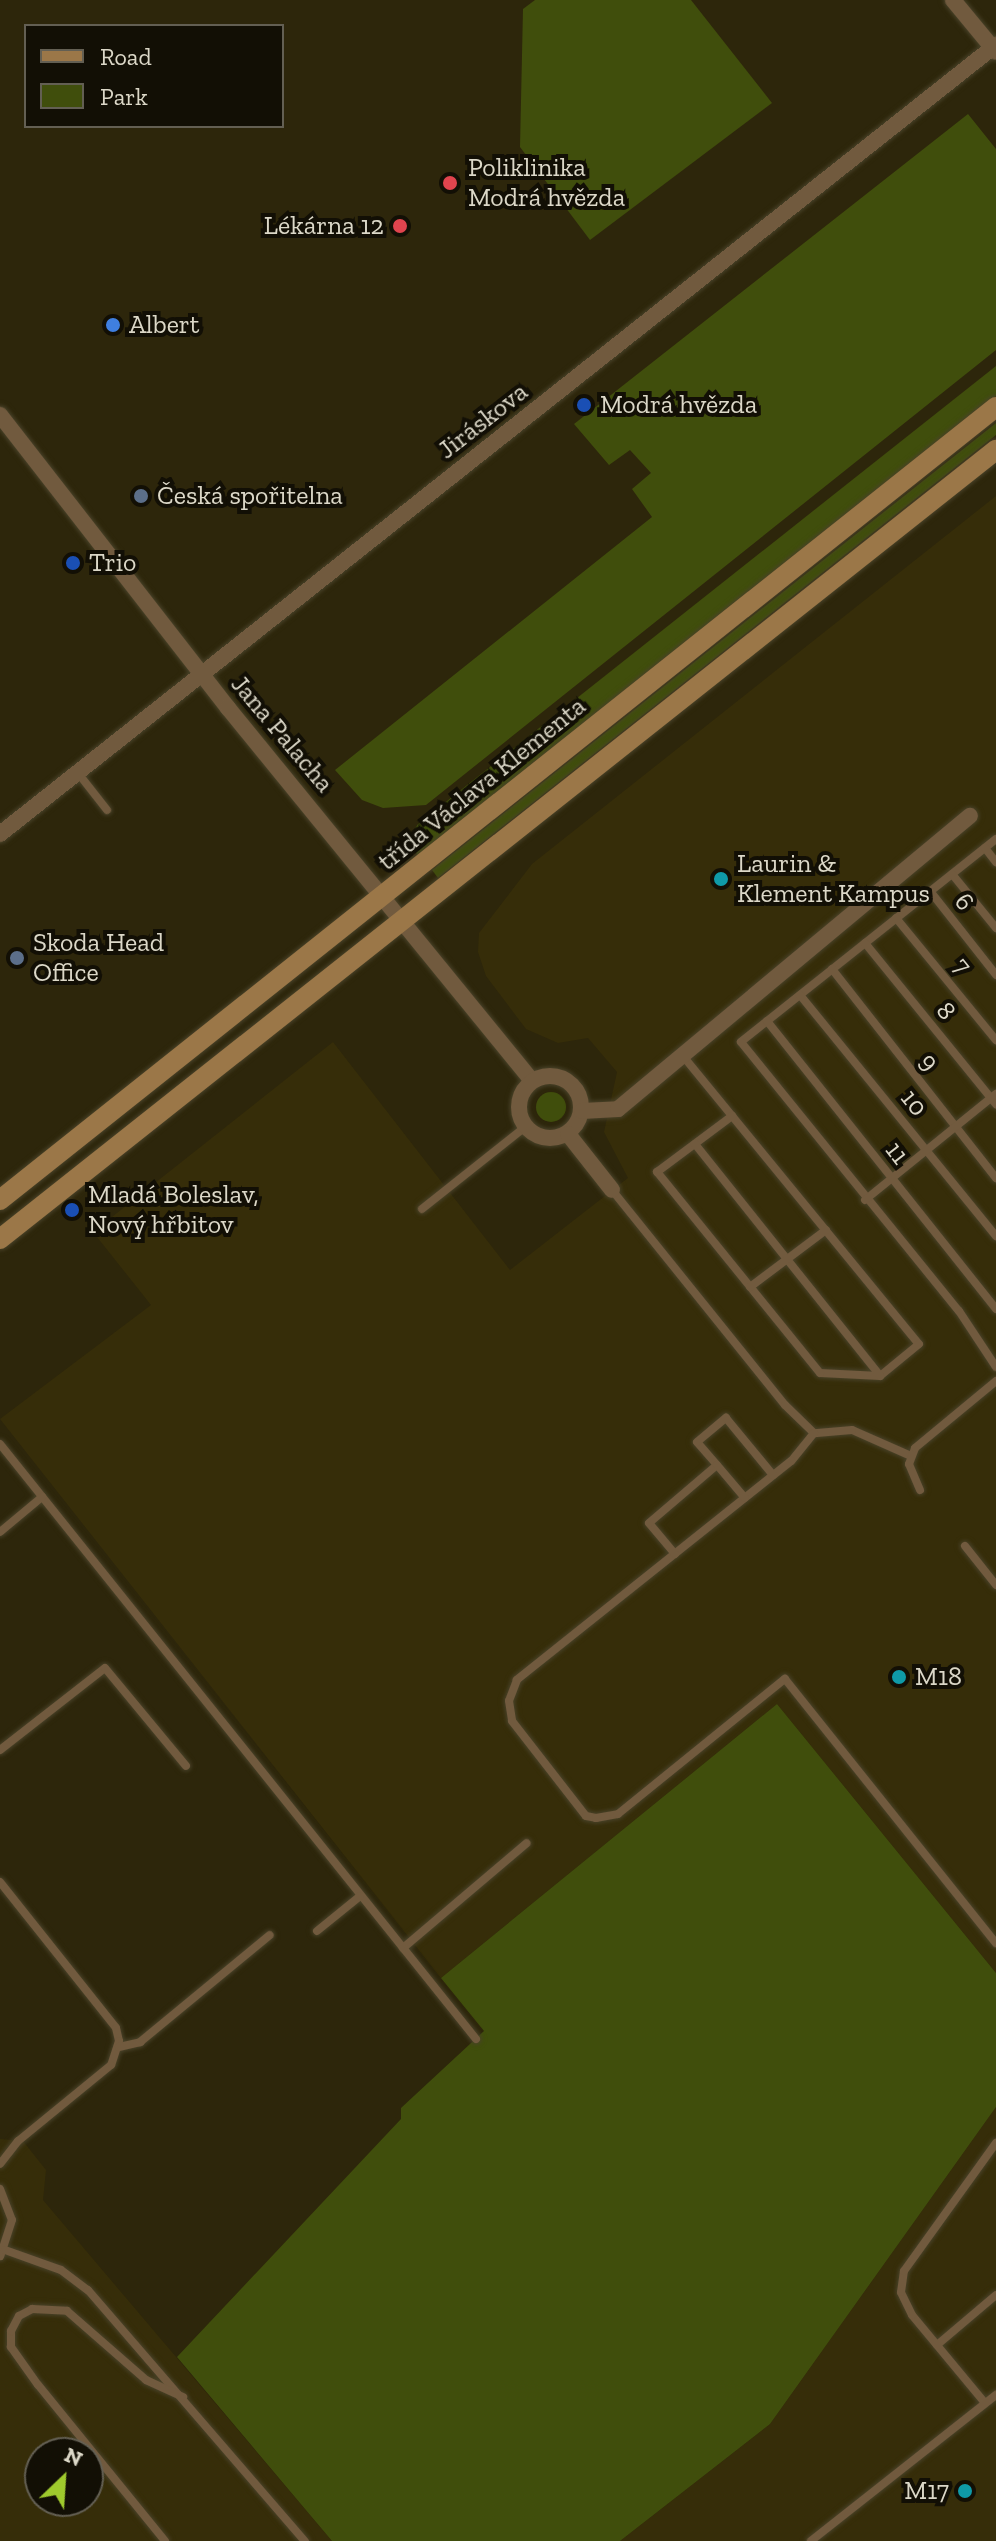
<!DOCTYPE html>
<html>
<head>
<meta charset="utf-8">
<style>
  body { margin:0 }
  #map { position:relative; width:996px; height:2541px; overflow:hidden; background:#2d260b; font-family:"Zilla Slab",serif }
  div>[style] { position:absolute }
  .built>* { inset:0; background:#362d09 }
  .green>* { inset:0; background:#404e0c }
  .round { border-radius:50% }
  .roads { filter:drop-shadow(0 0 2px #494229) drop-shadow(0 0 2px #494229) }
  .lane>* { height:8px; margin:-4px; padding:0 4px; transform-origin:4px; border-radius:4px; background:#715a3e }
  .street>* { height:16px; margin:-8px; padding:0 8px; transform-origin:8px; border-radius:8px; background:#715a3e }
  .street>.ring { margin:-8px; padding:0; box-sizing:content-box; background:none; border:16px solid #715a3e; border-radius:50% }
  .secondary>* { height:20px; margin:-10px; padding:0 10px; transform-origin:10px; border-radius:10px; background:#9b7748 }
  .dots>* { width:22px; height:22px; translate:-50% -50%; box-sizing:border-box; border:4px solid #120f05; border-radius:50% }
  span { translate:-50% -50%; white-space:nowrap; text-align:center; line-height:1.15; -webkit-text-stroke:8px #120f05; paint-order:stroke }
  .poi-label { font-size:26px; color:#dcd8c8 }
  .left { translate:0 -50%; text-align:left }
  .right { translate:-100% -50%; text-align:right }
  .street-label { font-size:26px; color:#dcd8c8 }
  .legend { position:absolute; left:24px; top:24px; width:260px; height:104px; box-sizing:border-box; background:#120f05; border:2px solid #635f53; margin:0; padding:10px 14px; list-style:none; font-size:24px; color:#dcd8c8 }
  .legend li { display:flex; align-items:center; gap:16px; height:40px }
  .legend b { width:40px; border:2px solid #635f53 }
  .north { position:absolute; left:24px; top:2437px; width:80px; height:80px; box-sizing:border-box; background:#120f05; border:2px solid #635f53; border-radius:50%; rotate:25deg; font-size:22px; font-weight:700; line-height:32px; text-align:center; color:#dcd8c8 }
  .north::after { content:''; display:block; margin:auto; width:28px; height:36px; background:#9fca2d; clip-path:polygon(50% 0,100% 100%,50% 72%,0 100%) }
</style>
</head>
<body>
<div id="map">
  <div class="built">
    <div style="clip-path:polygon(996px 496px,996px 1973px,777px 1704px,441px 1978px,0 1419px,151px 1305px,93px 1232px,333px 1042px,510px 1270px,628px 1178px,604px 1132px,617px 1072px,588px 1038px,558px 1043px,526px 1029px,486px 976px,478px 952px,479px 933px,532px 864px)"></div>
    <div style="clip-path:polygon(996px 2107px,996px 2541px,620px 2541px,770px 2424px)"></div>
    <div style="clip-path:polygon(evenodd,0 2139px,23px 2141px,46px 2170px,43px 2200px,332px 2541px,0 2541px,0 2139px,40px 2453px,88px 2453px,88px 2501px,40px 2501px,40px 2453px)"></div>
  </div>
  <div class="green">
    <div style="clip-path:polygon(535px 0,691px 0,772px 103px,590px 240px,520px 147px,523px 9px)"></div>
    <div style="clip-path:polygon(968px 114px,996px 149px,996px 350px,426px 805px,383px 808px,362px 800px,335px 770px,652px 517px,632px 489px,651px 473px,630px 450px,609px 465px,574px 424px)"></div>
    <div style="clip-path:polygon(996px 366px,996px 396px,418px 856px,408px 839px,418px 824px)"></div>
    <div style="clip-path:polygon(996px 423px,996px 435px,438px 878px,432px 870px)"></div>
    <div class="round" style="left:536px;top:1092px;width:30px;height:30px"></div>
    <div style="clip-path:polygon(777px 1704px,996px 1973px,996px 2107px,770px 2424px,620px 2541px,332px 2541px,177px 2357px,401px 2119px,401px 2108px,484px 2031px,441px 1978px)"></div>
  </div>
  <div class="roads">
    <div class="lane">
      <div style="left:78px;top:773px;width:47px;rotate:51.9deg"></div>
      <div style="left:996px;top:839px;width:326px;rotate:141.5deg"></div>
      <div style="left:741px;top:1042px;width:346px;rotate:51deg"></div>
      <div style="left:959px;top:1311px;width:67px;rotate:56.5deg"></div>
      <div style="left:985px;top:848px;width:18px;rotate:52deg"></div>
      <div style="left:952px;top:874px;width:70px;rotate:50.8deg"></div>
      <div style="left:930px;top:891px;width:107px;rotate:51.8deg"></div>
      <div style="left:896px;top:918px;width:158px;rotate:50.7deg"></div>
      <div style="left:865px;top:943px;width:208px;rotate:50.9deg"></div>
      <div style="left:832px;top:969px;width:266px;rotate:51.9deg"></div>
      <div style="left:800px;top:995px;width:311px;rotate:50.9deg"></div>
      <div style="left:767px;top:1021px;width:368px;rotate:51.5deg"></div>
      <div style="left:683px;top:1056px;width:372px;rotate:50.7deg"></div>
      <div style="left:919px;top:1344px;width:50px;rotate:140.6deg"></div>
      <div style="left:880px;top:1376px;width:60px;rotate:-177.1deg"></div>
      <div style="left:820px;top:1373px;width:259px;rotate:-129deg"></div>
      <div style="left:657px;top:1172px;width:94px;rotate:-36.7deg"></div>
      <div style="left:695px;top:1144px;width:297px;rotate:51.4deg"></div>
      <div style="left:612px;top:1190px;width:276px;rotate:51.2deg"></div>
      <div style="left:785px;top:1405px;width:40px;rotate:44deg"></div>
      <div style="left:865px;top:1200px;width:169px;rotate:-39deg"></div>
      <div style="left:422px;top:1209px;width:132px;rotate:-38.5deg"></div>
      <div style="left:750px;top:1287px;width:95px;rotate:-36.9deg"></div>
      <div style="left:0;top:1444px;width:762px;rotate:51.34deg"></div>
      <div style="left:911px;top:1456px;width:64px;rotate:-156.2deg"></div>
      <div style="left:852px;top:1430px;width:38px;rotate:175deg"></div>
      <div style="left:814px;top:1433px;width:36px;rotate:129deg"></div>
      <div style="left:791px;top:1461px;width:351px;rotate:141.4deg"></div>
      <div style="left:517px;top:1680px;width:22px;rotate:111deg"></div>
      <div style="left:509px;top:1701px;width:20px;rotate:81deg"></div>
      <div style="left:512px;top:1721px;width:120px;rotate:52.1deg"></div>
      <div style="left:586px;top:1816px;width:10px;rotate:11deg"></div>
      <div style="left:596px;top:1818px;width:22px;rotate:-10deg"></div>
      <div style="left:618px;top:1814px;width:215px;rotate:-39deg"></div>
      <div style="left:785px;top:1679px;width:338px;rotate:51.4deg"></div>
      <div style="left:717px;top:1465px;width:30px;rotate:-131deg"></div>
      <div style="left:697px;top:1442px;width:38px;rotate:-40deg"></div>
      <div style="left:726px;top:1418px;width:74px;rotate:50.5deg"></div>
      <div style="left:920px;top:1490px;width:28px;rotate:-113deg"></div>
      <div style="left:909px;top:1464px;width:17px;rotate:-69deg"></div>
      <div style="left:915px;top:1448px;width:105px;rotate:-39.6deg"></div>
      <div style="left:0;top:1532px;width:55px;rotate:-39.8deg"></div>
      <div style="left:965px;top:1546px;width:50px;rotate:51.5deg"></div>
      <div style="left:675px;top:1554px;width:40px;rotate:-130deg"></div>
      <div style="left:649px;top:1523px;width:89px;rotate:-40.5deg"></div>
      <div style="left:717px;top:1465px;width:43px;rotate:49.7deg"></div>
      <div style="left:0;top:1750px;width:133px;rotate:-38deg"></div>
      <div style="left:105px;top:1668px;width:127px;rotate:50.4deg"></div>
      <div style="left:0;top:1882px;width:186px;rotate:51.5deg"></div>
      <div style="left:116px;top:2028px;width:13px;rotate:77deg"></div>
      <div style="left:119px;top:2041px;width:25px;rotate:108deg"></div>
      <div style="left:111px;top:2065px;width:120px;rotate:140.7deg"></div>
      <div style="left:18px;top:2141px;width:29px;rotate:128deg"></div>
      <div style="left:317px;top:1931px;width:55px;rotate:-39.1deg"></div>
      <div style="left:403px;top:1948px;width:162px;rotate:-40.3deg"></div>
      <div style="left:119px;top:2047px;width:22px;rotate:-13deg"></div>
      <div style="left:140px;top:2042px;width:168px;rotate:-39.5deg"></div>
      <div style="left:0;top:2189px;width:33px;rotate:69deg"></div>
      <div style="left:12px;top:2220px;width:38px;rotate:108deg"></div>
      <div style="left:5px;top:2250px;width:59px;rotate:19.7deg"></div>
      <div style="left:61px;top:2270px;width:34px;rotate:37deg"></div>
      <div style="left:88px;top:2290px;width:332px;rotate:49.2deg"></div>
      <div style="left:937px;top:2345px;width:77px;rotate:-40.3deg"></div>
      <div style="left:985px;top:2403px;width:114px;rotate:-129.7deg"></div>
      <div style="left:912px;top:2315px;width:25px;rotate:-116deg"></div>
      <div style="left:901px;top:2292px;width:21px;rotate:-82deg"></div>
      <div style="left:904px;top:2271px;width:158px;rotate:-54.3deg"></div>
      <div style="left:165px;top:2541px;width:201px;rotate:-129.1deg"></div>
      <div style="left:38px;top:2385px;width:47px;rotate:-125.4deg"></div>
      <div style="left:11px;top:2347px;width:16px;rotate:-90deg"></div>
      <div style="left:11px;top:2331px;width:17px;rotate:-62deg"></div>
      <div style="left:19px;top:2316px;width:15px;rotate:-28deg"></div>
      <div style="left:32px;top:2309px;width:35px;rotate:3deg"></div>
      <div style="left:67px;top:2311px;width:105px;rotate:41.1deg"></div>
      <div style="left:146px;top:2380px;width:41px;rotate:24.7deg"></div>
      <div style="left:811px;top:2541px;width:236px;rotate:-38.3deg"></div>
    </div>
    <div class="street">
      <div style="left:953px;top:0;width:67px;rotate:50.4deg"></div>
      <div style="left:0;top:415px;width:371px;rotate:52.1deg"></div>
      <div style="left:228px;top:708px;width:481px;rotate:50.8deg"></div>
      <div style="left:0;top:834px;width:1271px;rotate:-38.39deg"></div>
      <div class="ring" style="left:519px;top:1076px;width:46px;height:46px"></div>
      <div style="left:582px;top:1111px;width:36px;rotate:-3deg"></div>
      <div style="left:618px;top:1109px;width:458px;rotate:-39.8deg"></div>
      <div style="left:568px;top:1134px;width:71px;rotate:51.8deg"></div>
    </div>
    <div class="secondary">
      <div style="left:0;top:1200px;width:1273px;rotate:-38.53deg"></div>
      <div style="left:0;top:1239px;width:1271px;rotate:-38.39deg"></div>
    </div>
  </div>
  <div class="dots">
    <div style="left:450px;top:183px;background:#e0444e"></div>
    <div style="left:400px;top:226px;background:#e0444e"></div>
    <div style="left:113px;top:325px;background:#3f7fe0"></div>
    <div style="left:584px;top:405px;background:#1a4fb4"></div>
    <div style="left:141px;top:496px;background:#5c6f8a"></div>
    <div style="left:73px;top:563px;background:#1a4fb4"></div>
    <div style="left:721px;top:879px;background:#0f9aa8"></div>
    <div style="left:17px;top:958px;background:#5c6f8a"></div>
    <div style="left:72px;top:1210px;background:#1a4fb4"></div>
    <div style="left:899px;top:1677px;background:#0f9aa8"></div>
    <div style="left:965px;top:2491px;background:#0f9aa8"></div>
  </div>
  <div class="poi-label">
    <span class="left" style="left:468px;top:183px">Poliklinika<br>Modrá hvězda</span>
    <span class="right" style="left:384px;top:226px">Lékárna 12</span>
    <span class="left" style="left:129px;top:325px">Albert</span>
    <span class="left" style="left:600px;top:405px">Modrá hvězda</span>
    <span class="left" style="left:157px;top:496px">Česká spořitelna</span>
    <span class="left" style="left:89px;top:563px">Trio</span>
    <span class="left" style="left:737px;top:879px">Laurin &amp;<br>Klement Kampus</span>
    <span class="left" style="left:33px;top:958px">Skoda Head<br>Office</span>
    <span class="left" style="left:88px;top:1210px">Mladá Boleslav,<br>Nový hřbitov</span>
    <span class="left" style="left:915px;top:1677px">M18</span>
    <span class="right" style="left:949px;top:2491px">M17</span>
  </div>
  <div class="street-label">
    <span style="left:483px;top:421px;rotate:-38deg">Jiráskova</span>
    <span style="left:282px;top:734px;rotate:50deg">Jana Palacha</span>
    <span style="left:482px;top:784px;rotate:-39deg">třída Václava Klementa</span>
    <span style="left:964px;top:902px;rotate:52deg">6</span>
    <span style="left:962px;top:966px;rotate:51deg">7</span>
    <span style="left:946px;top:1011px;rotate:51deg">8</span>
    <span style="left:929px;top:1062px;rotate:52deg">9</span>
    <span style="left:914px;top:1103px;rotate:51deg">10</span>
    <span style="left:897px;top:1153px;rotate:52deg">11</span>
  </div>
  <ul class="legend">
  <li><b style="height:10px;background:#9b7748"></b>Road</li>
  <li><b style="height:22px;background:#404e0c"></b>Park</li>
  </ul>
  <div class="north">N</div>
</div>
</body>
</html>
